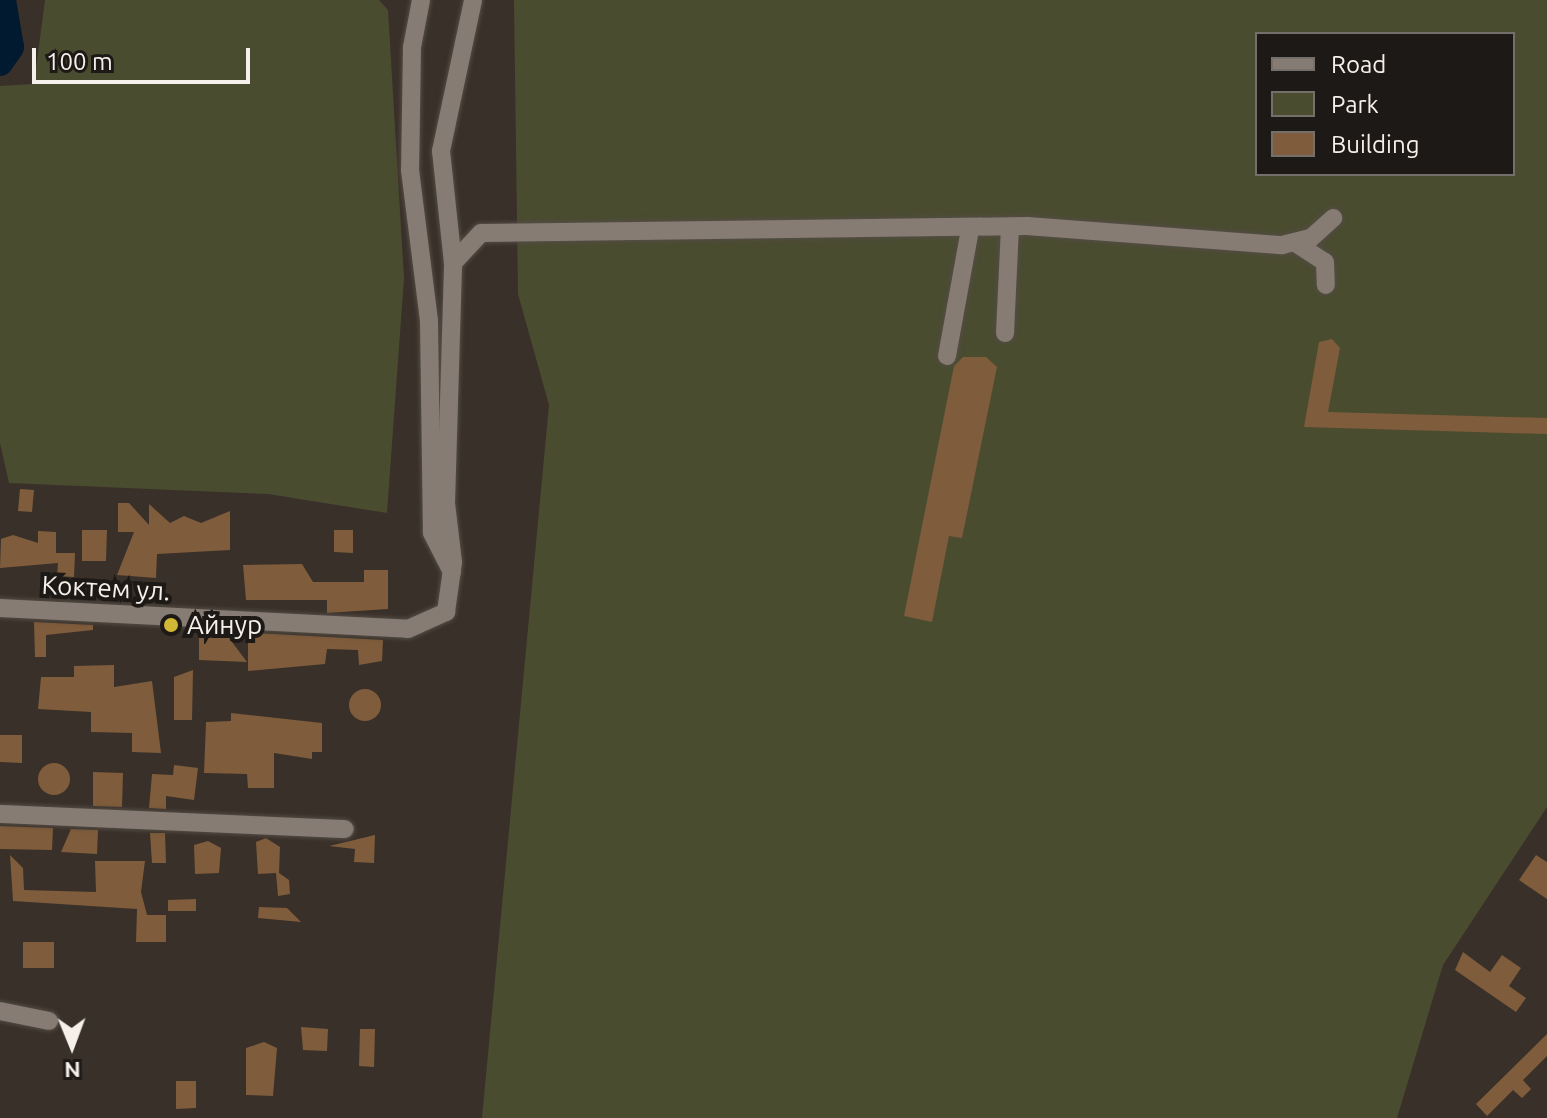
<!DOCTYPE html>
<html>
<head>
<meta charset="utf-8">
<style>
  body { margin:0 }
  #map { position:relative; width:1547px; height:1118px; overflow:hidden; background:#393029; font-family:Ubuntu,sans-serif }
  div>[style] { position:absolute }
  .green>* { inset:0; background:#4a4c30 }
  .river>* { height:26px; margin:-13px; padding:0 13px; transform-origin:13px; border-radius:13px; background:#021a30 }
  .building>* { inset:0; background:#7f5c3b }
  .round { border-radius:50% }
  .roads { filter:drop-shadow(0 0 2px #534c45) drop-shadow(0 0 2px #534c45) }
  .minor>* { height:18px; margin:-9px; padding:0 9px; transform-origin:9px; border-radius:9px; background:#877c74 }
  .dots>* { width:22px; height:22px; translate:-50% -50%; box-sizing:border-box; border:4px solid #1d1916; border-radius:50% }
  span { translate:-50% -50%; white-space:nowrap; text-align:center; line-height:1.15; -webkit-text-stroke:8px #1d1916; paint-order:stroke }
  .street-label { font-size:26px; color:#f6f0eb }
  .poi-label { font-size:26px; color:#f6f0eb }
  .left { translate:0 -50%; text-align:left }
  .legend { position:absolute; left:1255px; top:32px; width:260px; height:144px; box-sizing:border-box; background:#1d1916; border:2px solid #746f6b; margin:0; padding:10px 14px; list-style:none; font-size:24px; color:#f6f0eb }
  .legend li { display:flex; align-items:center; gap:16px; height:40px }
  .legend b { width:40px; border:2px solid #746f6b }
  .north { position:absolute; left:32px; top:1006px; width:80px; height:80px; -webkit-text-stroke:6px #1d1916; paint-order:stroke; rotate:179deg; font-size:22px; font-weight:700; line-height:32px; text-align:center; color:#f6f0eb }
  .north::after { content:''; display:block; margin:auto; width:28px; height:36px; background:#f6f0eb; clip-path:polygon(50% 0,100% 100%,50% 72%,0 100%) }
  .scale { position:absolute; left:32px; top:48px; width:218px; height:36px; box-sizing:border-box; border:4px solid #f6f0eb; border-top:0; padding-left:10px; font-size:24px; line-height:28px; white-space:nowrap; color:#f6f0eb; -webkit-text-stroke:6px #1d1916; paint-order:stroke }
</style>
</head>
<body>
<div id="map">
  <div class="green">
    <div style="clip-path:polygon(45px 0,379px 0,388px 10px,404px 278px,387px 513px,268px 494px,9px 483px,0 443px,0 86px,34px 84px)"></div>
    <div style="clip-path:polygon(evenodd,514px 0,1547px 0,1547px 807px,1443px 965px,1397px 1118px,482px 1118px,549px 405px,518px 294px,514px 0,1257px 34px,1513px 34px,1513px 174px,1257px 174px,1257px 34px)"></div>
  </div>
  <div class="river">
    <div style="left:0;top:63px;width:19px;rotate:-55deg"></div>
    <div style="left:11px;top:47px;width:48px;rotate:-99.7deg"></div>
  </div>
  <div class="building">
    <div style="clip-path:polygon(1332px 339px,1340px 348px,1328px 412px,1547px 418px,1547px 434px,1304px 427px,1319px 342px)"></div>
    <div style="clip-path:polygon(986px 357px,997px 367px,962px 538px,949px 536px,932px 622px,904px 616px,954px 366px,963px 357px)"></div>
    <div style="clip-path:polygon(20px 489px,34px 490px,32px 512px,18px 511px)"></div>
    <div style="clip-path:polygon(118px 503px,129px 503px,149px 525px,149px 504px,170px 523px,184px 516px,201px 523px,230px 511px,230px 550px,157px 554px,156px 578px,117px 575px,134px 532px,118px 532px)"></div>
    <div style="clip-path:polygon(82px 530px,107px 530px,106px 561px,82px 561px)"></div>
    <div style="clip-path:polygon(334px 530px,353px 530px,353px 553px,334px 552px)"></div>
    <div style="clip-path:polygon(38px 531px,56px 532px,56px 553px,75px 553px,74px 577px,57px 576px,58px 563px,0 568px,1px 539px,13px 535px,38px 543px)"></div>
    <div style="clip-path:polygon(302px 564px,313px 582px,364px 582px,364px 570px,388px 570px,388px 609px,327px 613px,327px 600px,246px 600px,243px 565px)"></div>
    <div style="clip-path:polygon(34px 622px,93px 625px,93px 630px,46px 635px,46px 657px,35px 657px)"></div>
    <div style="clip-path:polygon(199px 633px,226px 634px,247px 662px,199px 660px)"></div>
    <div style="clip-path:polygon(256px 633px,383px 640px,382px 661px,359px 665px,358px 650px,327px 649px,325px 664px,248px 671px,248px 637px)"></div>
    <div style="clip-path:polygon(114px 665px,114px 687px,152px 681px,161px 753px,132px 752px,132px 733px,91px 732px,91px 712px,38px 709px,41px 677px,74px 677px,74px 666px)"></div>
    <div style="clip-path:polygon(193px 670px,192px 720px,174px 720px,174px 677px)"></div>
    <div class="round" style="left:349px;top:689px;width:32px;height:32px"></div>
    <div style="clip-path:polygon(231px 713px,322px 723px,322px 752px,312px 752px,312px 759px,274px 753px,274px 788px,248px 788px,247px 774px,204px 773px,206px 722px,231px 721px)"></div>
    <div style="clip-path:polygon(0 735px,22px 735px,22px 763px,0 762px)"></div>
    <div class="round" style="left:38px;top:763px;width:32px;height:32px"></div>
    <div style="clip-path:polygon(174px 765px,198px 768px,194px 800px,166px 796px,166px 809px,149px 808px,152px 774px,173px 775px)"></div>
    <div style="clip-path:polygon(93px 772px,123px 773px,122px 807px,93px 806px)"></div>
    <div style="clip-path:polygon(0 826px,53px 828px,52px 850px,0 849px)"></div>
    <div style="clip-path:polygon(71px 829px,98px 830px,97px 854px,61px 852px)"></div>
    <div style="clip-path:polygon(150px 833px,165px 833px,166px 863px,152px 863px)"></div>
    <div style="clip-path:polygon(375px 835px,374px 863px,354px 862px,355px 849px,329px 846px)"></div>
    <div style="clip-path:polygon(266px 838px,280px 847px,279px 873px,289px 880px,290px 894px,278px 896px,276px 873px,258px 874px,256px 842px)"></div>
    <div style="clip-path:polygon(208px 841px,221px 848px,219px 873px,195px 874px,194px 845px)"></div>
    <div style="clip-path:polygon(10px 855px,23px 868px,24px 890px,96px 892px,95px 861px,145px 861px,141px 892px,147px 915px,166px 915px,166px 942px,136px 942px,137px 909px,13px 901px)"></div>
    <div style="clip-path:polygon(1536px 855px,1547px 862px,1547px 899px,1519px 880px)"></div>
    <div style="clip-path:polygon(196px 899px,196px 911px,168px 911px,168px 900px)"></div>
    <div style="clip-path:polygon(259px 907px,287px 908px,301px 922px,258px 918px)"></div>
    <div style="clip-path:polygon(23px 942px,54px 942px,54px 968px,23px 968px)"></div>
    <div style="clip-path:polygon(1463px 952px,1490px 972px,1502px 955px,1521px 968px,1509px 986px,1526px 998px,1516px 1012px,1455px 970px)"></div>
    <div style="clip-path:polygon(301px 1027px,328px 1029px,327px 1051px,303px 1050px)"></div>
    <div style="clip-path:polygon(360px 1029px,375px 1029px,374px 1067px,359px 1066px)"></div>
    <div style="clip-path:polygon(1547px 1034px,1547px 1056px,1523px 1080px,1531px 1089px,1522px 1098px,1513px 1090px,1487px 1116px,1476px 1104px)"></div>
    <div style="clip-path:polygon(264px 1042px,277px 1048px,273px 1096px,246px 1095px,246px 1048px)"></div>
    <div style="clip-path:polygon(176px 1081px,196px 1081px,196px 1108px,176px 1109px)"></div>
  </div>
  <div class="roads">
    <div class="minor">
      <div style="left:421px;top:0;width:48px;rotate:100.8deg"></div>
      <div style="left:412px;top:47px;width:123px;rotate:90.9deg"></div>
      <div style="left:410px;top:170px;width:152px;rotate:82.8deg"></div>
      <div style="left:429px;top:321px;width:212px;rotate:89.2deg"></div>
      <div style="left:432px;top:533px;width:44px;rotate:62.9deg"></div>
      <div style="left:1297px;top:244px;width:33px;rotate:33deg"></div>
      <div style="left:1325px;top:262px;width:23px;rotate:88deg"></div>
      <div style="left:453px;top:263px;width:41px;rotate:-47deg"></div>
      <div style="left:481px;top:233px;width:546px;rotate:-0.73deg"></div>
      <div style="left:1027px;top:226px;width:256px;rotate:4.3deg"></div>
      <div style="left:1282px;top:245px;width:30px;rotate:-14deg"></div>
      <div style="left:1311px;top:238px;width:30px;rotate:-42deg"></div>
      <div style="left:1005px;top:333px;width:106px;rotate:-87.3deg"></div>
      <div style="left:947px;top:356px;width:128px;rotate:-79.7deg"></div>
      <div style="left:0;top:608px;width:409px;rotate:2.9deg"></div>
      <div style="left:408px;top:629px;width:42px;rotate:-24.1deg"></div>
      <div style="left:446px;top:612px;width:50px;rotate:-82deg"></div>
      <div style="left:453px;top:562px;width:59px;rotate:-96.8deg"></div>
      <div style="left:446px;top:503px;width:240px;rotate:-88.3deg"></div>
      <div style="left:453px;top:263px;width:113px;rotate:-96.1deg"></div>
      <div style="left:441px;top:151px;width:154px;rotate:-78deg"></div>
      <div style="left:0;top:814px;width:345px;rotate:2.5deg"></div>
      <div style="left:0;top:1011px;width:50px;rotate:11.5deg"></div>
    </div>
  </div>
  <div class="dots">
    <div style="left:171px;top:625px;background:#d1b736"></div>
  </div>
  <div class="street-label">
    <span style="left:106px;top:588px;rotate:3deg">Коктем ул.</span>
  </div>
  <div class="poi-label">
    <span class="left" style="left:187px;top:625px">Айнур</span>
  </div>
  <ul class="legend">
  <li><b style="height:10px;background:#877c74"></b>Road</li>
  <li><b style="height:22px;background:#4a4c30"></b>Park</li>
  <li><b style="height:22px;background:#7f5c3b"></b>Building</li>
  </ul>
  <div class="north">N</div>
  <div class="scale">100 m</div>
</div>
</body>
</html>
